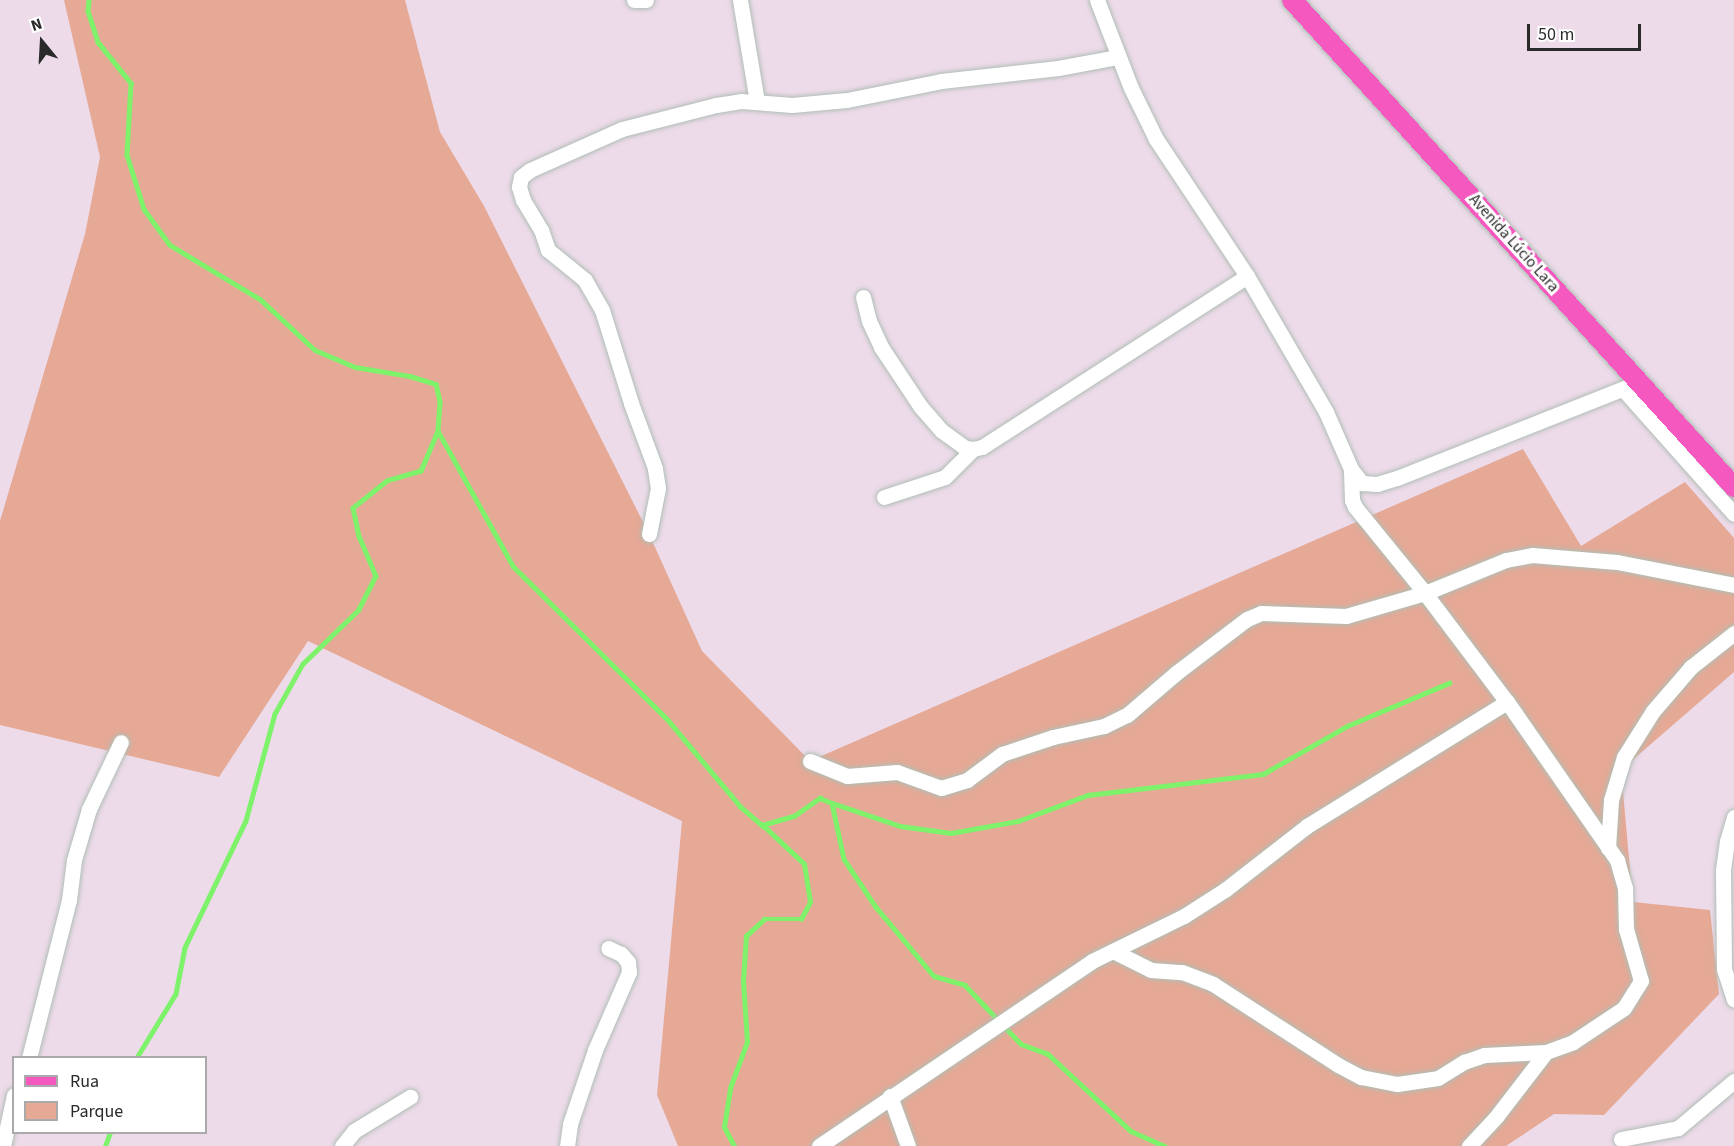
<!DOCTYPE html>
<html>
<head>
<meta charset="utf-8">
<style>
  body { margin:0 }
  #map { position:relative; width:1734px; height:1146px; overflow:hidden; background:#eddbea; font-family:"Source Sans 3",sans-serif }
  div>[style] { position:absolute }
  .green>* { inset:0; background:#e5a996 }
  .stream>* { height:4.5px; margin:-2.25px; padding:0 2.25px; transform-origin:2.25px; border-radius:2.25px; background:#7ff26b }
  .roads { filter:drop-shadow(0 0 2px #b0beb5) drop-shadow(0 0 2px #b0beb5) }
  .minor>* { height:15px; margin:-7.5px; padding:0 7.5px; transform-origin:7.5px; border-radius:7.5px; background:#fff }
  .major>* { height:20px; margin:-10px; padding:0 10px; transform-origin:10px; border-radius:10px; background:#f558be }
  span { translate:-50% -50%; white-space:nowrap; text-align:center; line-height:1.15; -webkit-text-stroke:6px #fff; paint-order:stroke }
  .street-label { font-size:16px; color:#2a2a2a }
  .legend { position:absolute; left:12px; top:1056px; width:195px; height:78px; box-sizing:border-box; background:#fff; border:2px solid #aaa; margin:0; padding:8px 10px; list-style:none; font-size:18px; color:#2a2a2a }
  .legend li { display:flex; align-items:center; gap:12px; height:30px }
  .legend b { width:30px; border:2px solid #aaa }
  .north { position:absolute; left:12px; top:12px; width:60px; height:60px; -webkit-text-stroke:4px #fff; paint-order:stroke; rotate:342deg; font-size:16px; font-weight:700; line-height:24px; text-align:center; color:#2a2a2a }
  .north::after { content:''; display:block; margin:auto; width:21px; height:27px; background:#2a2a2a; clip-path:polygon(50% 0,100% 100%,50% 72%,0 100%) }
  .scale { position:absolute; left:1527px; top:24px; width:114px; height:27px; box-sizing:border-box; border:3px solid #2a2a2a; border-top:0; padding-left:8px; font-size:18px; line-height:21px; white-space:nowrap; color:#2a2a2a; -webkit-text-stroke:4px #fff; paint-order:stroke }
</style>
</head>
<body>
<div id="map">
  <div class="green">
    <div style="clip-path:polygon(64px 0,405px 0,440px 132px,484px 206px,649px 534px,702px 651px,810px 761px,1523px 449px,1581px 546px,1685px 482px,1734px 538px,1734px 672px,1621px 770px,1633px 902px,1710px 910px,1719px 994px,1604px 1115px,1554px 1114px,1506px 1146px,678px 1146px,657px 1095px,682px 821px,308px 641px,219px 777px,0 725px,0 521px,85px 234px,100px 157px)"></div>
  </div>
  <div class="stream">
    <div style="left:89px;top:0;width:11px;rotate:95deg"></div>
    <div style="left:88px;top:11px;width:33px;rotate:72deg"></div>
    <div style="left:98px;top:42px;width:53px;rotate:51.2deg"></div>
    <div style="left:131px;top:83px;width:72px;rotate:93.2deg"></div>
    <div style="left:127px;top:155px;width:57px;rotate:72.5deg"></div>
    <div style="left:144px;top:209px;width:44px;rotate:54.2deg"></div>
    <div style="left:170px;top:245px;width:105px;rotate:31deg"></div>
    <div style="left:260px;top:299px;width:75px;rotate:42.8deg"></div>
    <div style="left:315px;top:350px;width:43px;rotate:23deg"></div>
    <div style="left:355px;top:367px;width:56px;rotate:9.3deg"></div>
    <div style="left:410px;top:376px;width:27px;rotate:17deg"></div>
    <div style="left:436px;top:384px;width:18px;rotate:77deg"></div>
    <div style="left:440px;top:402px;width:29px;rotate:94deg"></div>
    <div style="left:438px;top:431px;width:43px;rotate:113deg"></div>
    <div style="left:421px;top:471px;width:35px;rotate:164deg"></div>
    <div style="left:387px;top:481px;width:43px;rotate:141.5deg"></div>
    <div style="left:353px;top:508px;width:29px;rotate:78deg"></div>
    <div style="left:359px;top:536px;width:43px;rotate:67deg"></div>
    <div style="left:376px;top:576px;width:38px;rotate:117deg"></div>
    <div style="left:359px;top:610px;width:78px;rotate:136deg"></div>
    <div style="left:303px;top:664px;width:57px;rotate:119.2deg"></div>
    <div style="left:275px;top:714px;width:111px;rotate:105.2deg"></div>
    <div style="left:246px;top:821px;width:141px;rotate:115.7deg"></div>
    <div style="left:185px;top:948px;width:47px;rotate:101.1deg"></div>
    <div style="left:176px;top:994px;width:75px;rotate:121.4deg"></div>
    <div style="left:438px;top:431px;width:154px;rotate:60.9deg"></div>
    <div style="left:513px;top:566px;width:218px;rotate:44.8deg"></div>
    <div style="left:668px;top:720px;width:114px;rotate:50deg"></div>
    <div style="left:741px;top:807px;width:28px;rotate:41deg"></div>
    <div style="left:762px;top:825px;width:33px;rotate:-16deg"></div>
    <div style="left:794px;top:816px;width:32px;rotate:-35deg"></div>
    <div style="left:820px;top:798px;width:13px;rotate:23deg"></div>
    <div style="left:832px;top:803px;width:57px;rotate:77.9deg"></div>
    <div style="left:844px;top:859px;width:58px;rotate:56.3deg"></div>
    <div style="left:876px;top:907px;width:90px;rotate:50deg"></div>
    <div style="left:934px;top:976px;width:32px;rotate:16deg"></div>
    <div style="left:965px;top:985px;width:81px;rotate:46.5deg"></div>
    <div style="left:1021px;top:1044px;width:29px;rotate:20deg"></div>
    <div style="left:1048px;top:1054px;width:113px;rotate:42.9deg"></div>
    <div style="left:1131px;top:1131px;width:37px;rotate:24deg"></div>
    <div style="left:832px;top:803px;width:72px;rotate:18.7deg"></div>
    <div style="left:900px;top:826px;width:51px;rotate:7.8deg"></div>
    <div style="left:951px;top:833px;width:68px;rotate:-10.2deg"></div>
    <div style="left:1018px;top:821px;width:75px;rotate:-20.4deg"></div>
    <div style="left:1088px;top:795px;width:176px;rotate:-6.8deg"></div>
    <div style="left:1263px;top:774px;width:97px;rotate:-29.7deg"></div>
    <div style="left:1347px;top:726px;width:111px;rotate:-22.9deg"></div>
    <div style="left:105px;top:1146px;width:15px;rotate:-70deg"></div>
    <div style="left:734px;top:1146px;width:21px;rotate:-118deg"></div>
    <div style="left:724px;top:1127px;width:39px;rotate:-81deg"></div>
    <div style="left:730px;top:1088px;width:49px;rotate:-69.7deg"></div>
    <div style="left:747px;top:1042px;width:61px;rotate:-93.8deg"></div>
    <div style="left:743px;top:981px;width:45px;rotate:-86.2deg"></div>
    <div style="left:746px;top:936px;width:25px;rotate:-43deg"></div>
    <div style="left:764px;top:919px;width:37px"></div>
    <div style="left:801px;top:919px;width:19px;rotate:-62deg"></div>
    <div style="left:810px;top:902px;width:38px;rotate:-99deg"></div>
    <div style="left:804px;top:864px;width:57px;rotate:-137.1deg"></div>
  </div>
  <div class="roads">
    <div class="minor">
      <div style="left:634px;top:0;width:12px"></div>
      <div style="left:740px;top:0;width:103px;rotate:80.5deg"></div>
      <div style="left:1097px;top:0;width:94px;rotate:68.9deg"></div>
      <div style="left:1131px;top:88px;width:57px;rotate:63.9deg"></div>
      <div style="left:1156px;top:139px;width:164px;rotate:56.4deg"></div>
      <div style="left:1247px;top:276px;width:157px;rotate:59.8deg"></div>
      <div style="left:1326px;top:412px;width:62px;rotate:66.3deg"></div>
      <div style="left:1351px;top:469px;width:18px;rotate:52deg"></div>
      <div style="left:1362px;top:483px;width:15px;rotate:4deg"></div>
      <div style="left:1377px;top:484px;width:21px;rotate:-17deg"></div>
      <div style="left:1397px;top:478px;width:260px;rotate:-21.6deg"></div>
      <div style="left:863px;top:297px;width:25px;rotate:76deg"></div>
      <div style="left:869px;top:321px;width:29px;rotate:65deg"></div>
      <div style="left:881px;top:347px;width:71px;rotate:56.5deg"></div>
      <div style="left:920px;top:406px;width:33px;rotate:49deg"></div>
      <div style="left:942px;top:431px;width:29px;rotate:36deg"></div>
      <div style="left:965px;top:448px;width:8px;rotate:7deg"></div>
      <div style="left:973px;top:449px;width:9px;rotate:-13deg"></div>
      <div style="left:982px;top:447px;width:315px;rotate:-32.8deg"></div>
      <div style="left:1623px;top:389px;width:167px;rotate:48.4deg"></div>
      <div style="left:884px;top:497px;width:64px;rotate:-18.2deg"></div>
      <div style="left:945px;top:477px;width:40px;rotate:-45deg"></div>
      <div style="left:649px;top:534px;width:47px;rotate:-78.9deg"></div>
      <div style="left:658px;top:488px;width:20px;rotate:-99deg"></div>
      <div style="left:655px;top:468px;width:69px;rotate:-110.3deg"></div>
      <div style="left:631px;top:403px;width:97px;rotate:-107.3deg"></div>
      <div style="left:602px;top:310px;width:34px;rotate:-120deg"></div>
      <div style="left:585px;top:280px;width:48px;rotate:-141deg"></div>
      <div style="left:548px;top:250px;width:21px;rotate:-109deg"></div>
      <div style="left:541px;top:230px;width:35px;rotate:-121deg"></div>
      <div style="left:523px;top:200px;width:14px;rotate:-107deg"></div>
      <div style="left:519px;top:187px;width:10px;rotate:-79deg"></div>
      <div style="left:521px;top:177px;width:11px;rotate:-38deg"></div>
      <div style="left:530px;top:170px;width:101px;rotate:-24deg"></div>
      <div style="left:622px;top:129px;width:97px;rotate:-14.3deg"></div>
      <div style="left:716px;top:105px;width:25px;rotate:-9deg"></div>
      <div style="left:741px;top:101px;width:51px;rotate:4.5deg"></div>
      <div style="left:792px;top:105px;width:55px;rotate:-5.2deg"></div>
      <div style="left:847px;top:100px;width:96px;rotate:-11.4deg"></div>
      <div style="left:941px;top:81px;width:118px;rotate:-6.3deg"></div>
      <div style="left:1058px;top:68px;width:61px;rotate:-10.4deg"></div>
      <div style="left:810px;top:761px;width:40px;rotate:22deg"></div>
      <div style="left:847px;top:776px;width:50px;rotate:-4.6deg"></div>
      <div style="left:897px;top:772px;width:47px;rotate:20deg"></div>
      <div style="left:941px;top:788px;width:27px;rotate:-17deg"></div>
      <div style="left:967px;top:780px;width:44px;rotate:-36.6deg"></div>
      <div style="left:1002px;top:754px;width:54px;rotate:-18.4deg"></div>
      <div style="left:1053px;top:737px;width:52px;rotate:-12.2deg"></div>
      <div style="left:1104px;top:726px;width:25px;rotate:-26deg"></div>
      <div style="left:1127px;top:715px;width:65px;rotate:-40.6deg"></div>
      <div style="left:1176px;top:673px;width:89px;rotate:-37.3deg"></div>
      <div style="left:1247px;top:619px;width:15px;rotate:-23deg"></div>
      <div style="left:1261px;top:613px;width:85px;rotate:2deg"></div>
      <div style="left:1346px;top:616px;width:82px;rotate:-16.2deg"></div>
      <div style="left:1425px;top:593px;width:87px;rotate:-22.2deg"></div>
      <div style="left:1506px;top:560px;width:26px;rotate:-11deg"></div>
      <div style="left:1532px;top:555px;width:85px;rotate:4.7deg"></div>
      <div style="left:1617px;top:562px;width:119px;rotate:11.1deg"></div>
      <div style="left:1734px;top:817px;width:25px;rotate:106deg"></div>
      <div style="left:1727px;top:841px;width:30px;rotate:98deg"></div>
      <div style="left:1723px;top:871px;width:98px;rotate:89.4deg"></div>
      <div style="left:1724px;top:969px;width:32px;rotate:72deg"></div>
      <div style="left:1608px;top:848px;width:48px;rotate:-86.4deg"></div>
      <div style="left:1611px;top:800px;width:45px;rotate:-73.2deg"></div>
      <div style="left:1624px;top:757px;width:54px;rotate:-57.8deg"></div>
      <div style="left:1653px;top:711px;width:58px;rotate:-49.2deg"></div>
      <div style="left:1691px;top:667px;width:55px;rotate:-38.3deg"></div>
      <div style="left:1113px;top:951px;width:42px;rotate:26.6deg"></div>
      <div style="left:1151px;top:970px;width:31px;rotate:4deg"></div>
      <div style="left:1182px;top:972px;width:33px;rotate:21deg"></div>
      <div style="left:1213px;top:984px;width:149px;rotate:32.9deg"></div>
      <div style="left:1338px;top:1065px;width:26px;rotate:28deg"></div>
      <div style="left:1361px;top:1077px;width:37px;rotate:11deg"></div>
      <div style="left:1397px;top:1084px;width:41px;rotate:-8.3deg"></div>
      <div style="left:1438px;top:1078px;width:31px;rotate:-32deg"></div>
      <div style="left:1464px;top:1062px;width:21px;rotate:-19deg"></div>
      <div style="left:1484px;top:1055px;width:62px;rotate:-2.8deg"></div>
      <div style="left:1546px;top:1052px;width:29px;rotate:-20deg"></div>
      <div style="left:1573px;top:1042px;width:61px;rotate:-33.7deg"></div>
      <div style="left:1624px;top:1008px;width:32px;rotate:-58deg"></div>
      <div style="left:1641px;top:981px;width:54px;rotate:-106.1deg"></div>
      <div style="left:1626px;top:929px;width:41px;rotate:-91.4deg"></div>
      <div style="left:1625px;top:888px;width:29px;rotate:-106deg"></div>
      <div style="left:1617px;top:860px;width:193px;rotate:-124.8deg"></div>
      <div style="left:1507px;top:702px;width:136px;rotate:-127deg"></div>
      <div style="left:1425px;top:593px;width:111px;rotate:-129.1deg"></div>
      <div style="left:1355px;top:507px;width:8px;rotate:-113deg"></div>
      <div style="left:1352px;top:500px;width:31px;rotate:-92deg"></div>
      <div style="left:29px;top:1058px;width:163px;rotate:-75.8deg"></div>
      <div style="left:69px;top:900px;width:40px;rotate:-82.9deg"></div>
      <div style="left:74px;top:860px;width:53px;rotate:-73.6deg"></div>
      <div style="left:89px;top:809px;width:74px;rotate:-64.5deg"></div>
      <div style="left:890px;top:1096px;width:53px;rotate:70.2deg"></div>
      <div style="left:1621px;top:1139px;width:58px;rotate:-10.9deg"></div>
      <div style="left:1678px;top:1128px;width:73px;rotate:-40deg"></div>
      <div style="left:3px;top:1146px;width:52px;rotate:-77.8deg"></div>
      <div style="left:342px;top:1146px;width:19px;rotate:-51deg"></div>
      <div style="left:354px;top:1131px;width:66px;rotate:-31.3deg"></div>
      <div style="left:567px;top:1146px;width:22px;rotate:-82deg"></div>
      <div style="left:570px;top:1124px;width:78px;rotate:-71.3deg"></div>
      <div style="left:595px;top:1050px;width:85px;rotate:-66.4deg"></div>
      <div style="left:629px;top:972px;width:10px;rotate:-96deg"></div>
      <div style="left:628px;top:962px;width:11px;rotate:-131deg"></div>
      <div style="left:621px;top:954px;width:14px;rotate:-155deg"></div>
      <div style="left:819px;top:1146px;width:330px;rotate:-34.1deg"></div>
      <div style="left:1092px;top:961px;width:102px;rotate:-26.1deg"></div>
      <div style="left:1184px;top:916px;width:50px;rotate:-32.7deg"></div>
      <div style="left:1226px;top:889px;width:103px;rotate:-37.9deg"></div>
      <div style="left:1307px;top:826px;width:235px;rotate:-31.8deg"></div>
      <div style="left:1469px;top:1146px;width:40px;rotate:-47deg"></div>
      <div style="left:1496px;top:1117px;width:82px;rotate:-52.4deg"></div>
    </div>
    <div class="major">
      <div style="left:1292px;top:0;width:658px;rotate:47.77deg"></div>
    </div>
  </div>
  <div class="street-label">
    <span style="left:1514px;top:243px;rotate:48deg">Avenida Lúcio Lara</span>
  </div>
  <ul class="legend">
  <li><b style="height:8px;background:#f558be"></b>Rua</li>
  <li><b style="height:16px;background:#e5a996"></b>Parque</li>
  </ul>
  <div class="north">N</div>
  <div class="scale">50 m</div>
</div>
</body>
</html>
